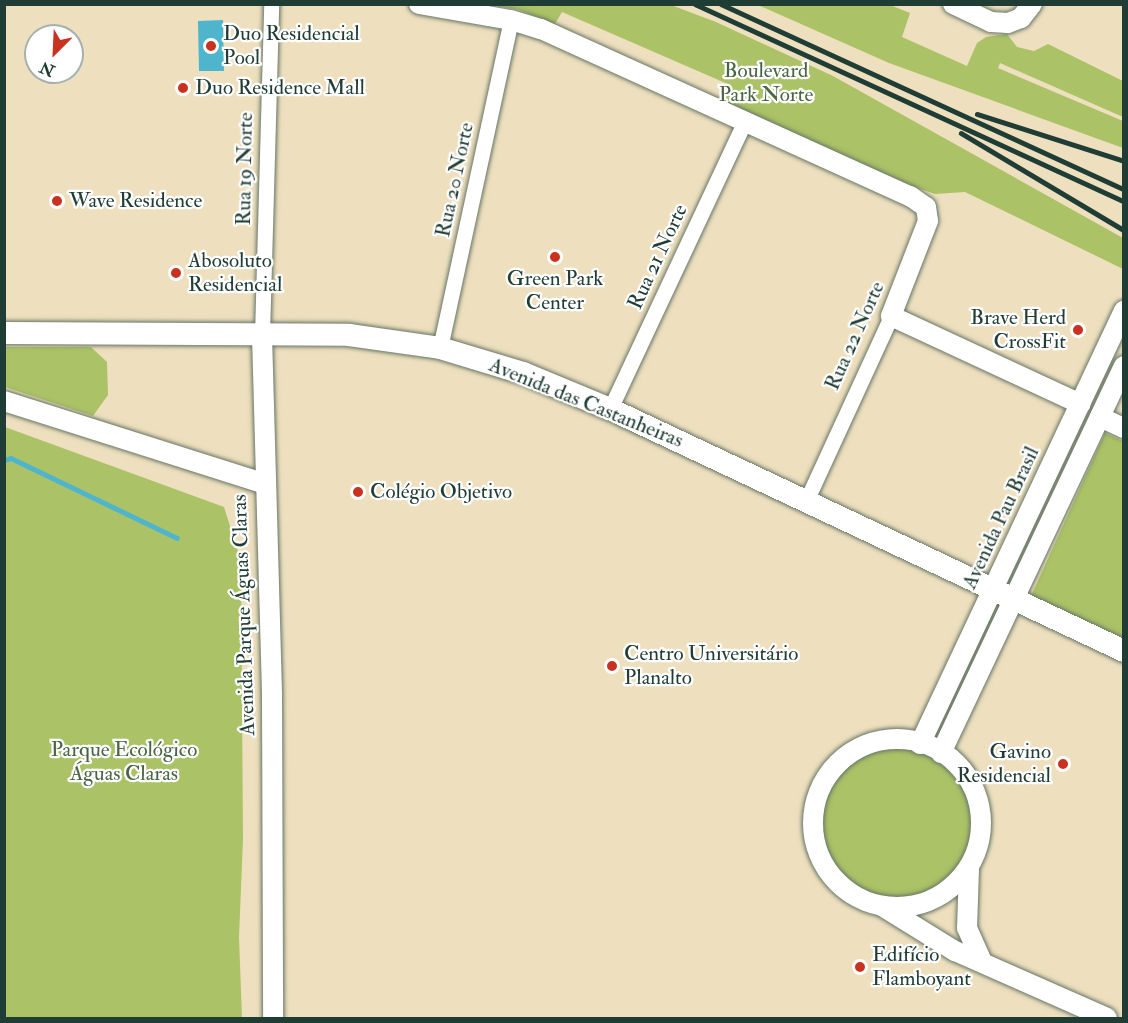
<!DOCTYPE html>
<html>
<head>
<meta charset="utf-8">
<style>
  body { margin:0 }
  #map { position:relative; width:1128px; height:1023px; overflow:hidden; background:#eee0bf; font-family:"IM FELL Double Pica",serif }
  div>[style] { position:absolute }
  .green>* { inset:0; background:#abc267 }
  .round { border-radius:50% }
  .water>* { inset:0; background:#4eb5cd }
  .stream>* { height:4.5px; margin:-2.25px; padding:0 2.25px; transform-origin:2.25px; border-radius:2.25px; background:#4eb5cd }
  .roads { filter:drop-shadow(0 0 2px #677665) drop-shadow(0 0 2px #677665) }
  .minor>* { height:15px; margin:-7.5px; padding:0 7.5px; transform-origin:7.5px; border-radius:7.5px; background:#fff }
  .tertiary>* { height:20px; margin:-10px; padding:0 10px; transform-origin:10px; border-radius:10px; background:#fff }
  .tertiary>.ring { margin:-10px; padding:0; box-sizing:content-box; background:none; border:20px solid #fff; border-radius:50% }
  .secondary>* { height:22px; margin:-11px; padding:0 11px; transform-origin:11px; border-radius:11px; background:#fff }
  .rail>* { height:4.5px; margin:-2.25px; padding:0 2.25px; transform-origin:2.25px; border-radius:2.25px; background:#1f3d34 }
  .dots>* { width:16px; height:16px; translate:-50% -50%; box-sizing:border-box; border:3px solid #fff; border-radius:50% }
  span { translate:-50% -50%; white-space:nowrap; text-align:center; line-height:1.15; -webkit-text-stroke:4.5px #fff; paint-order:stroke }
  .poi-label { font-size:21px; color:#1f3d34 }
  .left { translate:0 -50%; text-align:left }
  .right { translate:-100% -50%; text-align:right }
  .park-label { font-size:21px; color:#496543 }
  .street-label { font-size:21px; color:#1f3d34 }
  .frame { position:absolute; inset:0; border:6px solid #1f3d34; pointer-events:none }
  .north { position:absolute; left:24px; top:24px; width:60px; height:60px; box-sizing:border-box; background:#fff; border:2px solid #a5b1ae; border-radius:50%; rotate:204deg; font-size:16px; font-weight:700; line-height:24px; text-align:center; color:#1f3d34 }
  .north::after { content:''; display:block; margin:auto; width:21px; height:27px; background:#c8321e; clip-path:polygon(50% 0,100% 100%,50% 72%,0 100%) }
</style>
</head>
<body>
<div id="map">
  <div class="green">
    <div style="clip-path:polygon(490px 5px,671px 5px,716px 22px,833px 76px,1123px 238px,1123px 269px,965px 192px,935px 194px,912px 186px,722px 102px,730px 85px,562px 12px,555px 24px,517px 9px)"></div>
    <div style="clip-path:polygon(758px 5px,890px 5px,910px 13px,902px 37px,967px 66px,977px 43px,986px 37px,1007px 34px,1017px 47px,1034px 51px,1048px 44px,1123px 81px,1123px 117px,1000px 63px,998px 68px,1123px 121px,1123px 148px,889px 63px)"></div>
    <div style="clip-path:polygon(5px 347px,91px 347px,107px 362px,108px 395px,93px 416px,5px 387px)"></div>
    <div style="clip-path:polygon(5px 427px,224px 507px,241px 561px,243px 839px,239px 937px,242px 1018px,5px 1018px)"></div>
    <div style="clip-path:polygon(1105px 433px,1123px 441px,1123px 639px,1031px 596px)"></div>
    <div class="round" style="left:815px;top:742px;width:160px;height:160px"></div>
  </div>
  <div class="water">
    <div style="clip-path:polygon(223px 20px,224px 71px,199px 71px,198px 21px)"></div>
  </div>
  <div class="stream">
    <div style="left:4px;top:460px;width:7px;rotate:-16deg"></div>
    <div style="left:11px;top:458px;width:184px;rotate:25.7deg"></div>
  </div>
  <div class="roads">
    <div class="minor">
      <div style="left:262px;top:335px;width:331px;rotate:-88.4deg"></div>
      <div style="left:440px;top:348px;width:336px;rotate:-77.8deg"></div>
      <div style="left:610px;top:409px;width:316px;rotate:-64.9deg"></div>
      <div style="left:807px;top:499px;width:201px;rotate:-65.3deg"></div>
    </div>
    <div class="tertiary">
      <div style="left:419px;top:4px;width:93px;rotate:9.9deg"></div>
      <div style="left:511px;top:20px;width:31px;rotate:17deg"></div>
      <div style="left:541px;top:29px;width:405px;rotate:24.4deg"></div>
      <div style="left:910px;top:196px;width:19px;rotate:35deg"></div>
      <div style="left:926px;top:207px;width:14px;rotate:82deg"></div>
      <div style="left:928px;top:221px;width:102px;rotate:111.3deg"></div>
      <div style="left:891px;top:316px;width:209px;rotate:24.9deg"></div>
      <div style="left:953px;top:4px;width:42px;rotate:25.3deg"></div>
      <div style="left:991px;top:22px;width:17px;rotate:3deg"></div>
      <div style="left:1008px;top:23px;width:14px;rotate:-21deg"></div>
      <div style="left:1021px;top:18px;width:18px;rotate:-52deg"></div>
      <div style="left:262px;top:335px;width:360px;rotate:88.4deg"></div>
      <div style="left:272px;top:695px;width:323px;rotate:89.8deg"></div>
      <div style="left:4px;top:401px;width:274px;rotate:17.6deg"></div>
      <div style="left:1100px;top:417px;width:26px;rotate:25deg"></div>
      <div class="ring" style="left:813px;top:739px;width:148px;height:148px"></div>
      <div style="left:920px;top:744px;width:479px;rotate:-64.8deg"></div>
      <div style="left:941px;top:753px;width:428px;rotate:-64.7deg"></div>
      <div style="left:969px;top:869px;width:59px;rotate:91.9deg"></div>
      <div style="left:967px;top:928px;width:37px;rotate:66deg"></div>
      <div style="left:882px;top:906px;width:86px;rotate:31.7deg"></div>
      <div style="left:955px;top:951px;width:166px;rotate:23.8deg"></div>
    </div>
    <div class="secondary">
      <div style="left:4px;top:333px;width:345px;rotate:0.3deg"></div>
      <div style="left:349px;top:335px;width:92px;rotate:8.1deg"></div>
      <div style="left:440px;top:348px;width:87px;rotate:16.8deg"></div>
      <div style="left:523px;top:373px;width:94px;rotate:22.5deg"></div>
      <div style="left:610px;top:409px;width:568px;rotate:25.21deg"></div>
    </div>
  </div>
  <div class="rail">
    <div style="left:695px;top:4px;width:472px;rotate:24.7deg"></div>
    <div style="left:721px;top:4px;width:443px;rotate:24.7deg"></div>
    <div style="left:977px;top:114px;width:154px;rotate:17.7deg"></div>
    <div style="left:961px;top:133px;width:190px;rotate:30.8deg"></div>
  </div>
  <div class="dots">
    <div style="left:211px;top:46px;background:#c8321e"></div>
    <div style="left:183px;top:88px;background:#c8321e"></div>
    <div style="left:57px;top:201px;background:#c8321e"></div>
    <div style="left:555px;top:257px;background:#c8321e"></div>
    <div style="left:176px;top:273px;background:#c8321e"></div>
    <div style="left:1078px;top:330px;background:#c8321e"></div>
    <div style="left:358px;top:492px;background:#c8321e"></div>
    <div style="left:612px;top:666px;background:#c8321e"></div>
    <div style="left:1063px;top:764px;background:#c8321e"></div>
    <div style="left:860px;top:967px;background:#c8321e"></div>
  </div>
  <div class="poi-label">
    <span class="left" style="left:223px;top:46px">Duo Residencial<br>Pool</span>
    <span class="left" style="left:195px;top:88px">Duo Residence Mall</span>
    <span class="left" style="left:69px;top:201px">Wave Residence</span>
    <span class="left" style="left:188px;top:273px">Abosoluto<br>Residencial</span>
    <span style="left:555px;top:291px">Green Park<br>Center</span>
    <span class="right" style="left:1066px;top:330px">Brave Herd<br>CrossFit</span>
    <span class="left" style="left:370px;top:492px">Colégio Objetivo</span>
    <span class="left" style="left:624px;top:666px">Centro Universitário<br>Planalto</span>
    <span class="right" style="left:1051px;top:764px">Gavino<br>Residencial</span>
    <span class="left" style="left:872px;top:967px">Edifício<br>Flamboyant</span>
  </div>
  <div class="park-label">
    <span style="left:766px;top:83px">Boulevard<br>Park Norte</span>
    <span style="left:124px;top:762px">Parque Ecológico<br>Águas Claras</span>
  </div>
  <div class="street-label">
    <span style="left:245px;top:169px;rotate:-89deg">Rua 19 Norte</span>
    <span style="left:455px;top:180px;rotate:-78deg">Rua 20 Norte</span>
    <span style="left:658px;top:257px;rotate:-65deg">Rua 21 Norte</span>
    <span style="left:855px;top:336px;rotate:-66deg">Rua 22 Norte</span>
    <span style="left:586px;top:403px;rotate:22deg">Avenida das Castanheiras</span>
    <span style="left:1001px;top:518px;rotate:-65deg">Avenida Pau Brasil</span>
    <span style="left:244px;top:615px;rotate:-92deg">Avenida Parque Águas Claras</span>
  </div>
  <div class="frame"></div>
  <div class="north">N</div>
</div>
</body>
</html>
